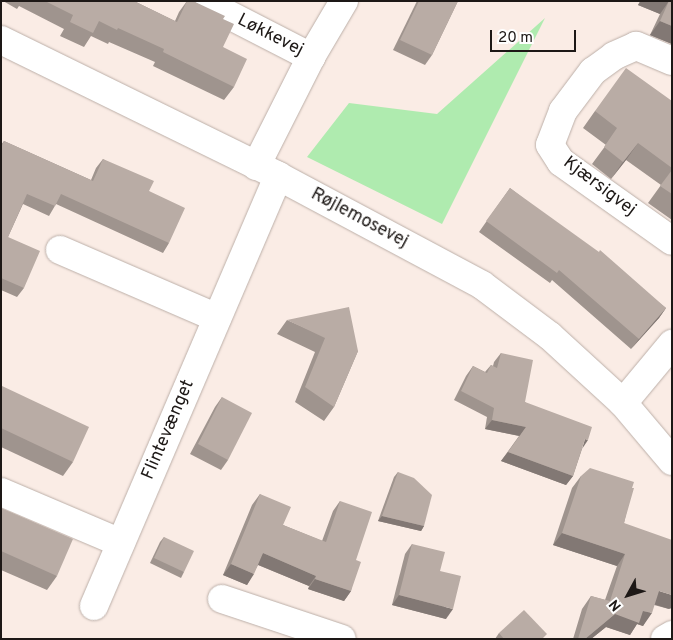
<!DOCTYPE html>
<html>
<head>
<meta charset="utf-8">
<style>
  body { margin:0 }
  #map { position:relative; width:673px; height:640px; overflow:hidden; background:#faece5; font-family:Overpass,sans-serif }
  div>[style] { position:absolute }
  .green>* { inset:0; background:#afebaf }
  .roads { filter:drop-shadow(0 0 1px #bcafa8) drop-shadow(0 0 1px #bcafa8) }
  .minor>* { height:28px; margin:-14px; padding:0 14px; transform-origin:14px; border-radius:14px; background:#fff }
  .tertiary>* { height:28px; margin:-14px; padding:0 14px; transform-origin:14px; border-radius:14px; background:#fff }
  .wall>* { inset:0; background:#9f948e }
  .shaded-wall>* { inset:0; background:#827874 }
  .building>* { inset:0; background:#b9aca5 }
  span { translate:-50% -50%; white-space:nowrap; text-align:center; line-height:1.15; -webkit-text-stroke:5px #fff; paint-order:stroke }
  .street-label { font-size:18px; color:#1d1816 }
  .frame { position:absolute; inset:0; border:2px solid #1d1816; pointer-events:none }
  .north { position:absolute; left:603px; top:570px; width:50px; height:50px; -webkit-text-stroke:4px #fff; paint-order:stroke; rotate:231deg; font-size:14px; font-weight:700; line-height:20px; text-align:center; color:#1d1816 }
  .north::after { content:''; display:block; margin:auto; width:18px; height:22px; background:#1d1816; clip-path:polygon(50% 0,100% 100%,50% 72%,0 100%) }
  .scale { position:absolute; left:490px; top:30px; width:86px; height:22px; box-sizing:border-box; border:2px solid #1d1816; border-top:0; padding-left:6px; font-size:15px; line-height:18px; white-space:nowrap; color:#1d1816; -webkit-text-stroke:4px #fff; paint-order:stroke }
</style>
</head>
<body>
<div id="map">
  <div class="green">
    <div style="clip-path:polygon(545px 18px,442px 224px,307px 157px,349px 103px,437px 114px)"></div>
  </div>
  <div class="roads">
    <div class="minor">
      <div style="left:202px;top:1px;width:123px;rotate:27.2deg"></div>
      <div style="left:672px;top:61px;width:39px;rotate:-157deg"></div>
      <div style="left:636px;top:46px;width:24px;rotate:156deg"></div>
      <div style="left:614px;top:56px;width:26px;rotate:144deg"></div>
      <div style="left:593px;top:71px;width:50px;rotate:126.9deg"></div>
      <div style="left:563px;top:111px;width:36px;rotate:111deg"></div>
      <div style="left:550px;top:145px;width:20px;rotate:57deg"></div>
      <div style="left:561px;top:162px;width:136px;rotate:35.4deg"></div>
      <div style="left:256px;top:166px;width:122px;rotate:-63.2deg"></div>
      <div style="left:311px;top:57px;width:65px;rotate:-59.5deg"></div>
      <div style="left:60px;top:250px;width:171px;rotate:23.4deg"></div>
      <div style="left:623px;top:403px;width:77px;rotate:-50.3deg"></div>
      <div style="left:1px;top:492px;width:130px;rotate:23deg"></div>
      <div style="left:222px;top:599px;width:126px;rotate:18.4deg"></div>
      <div style="left:94px;top:606px;width:468px;rotate:-66.8deg"></div>
      <div style="left:665px;top:639px;width:8px;rotate:-30deg"></div>
    </div>
    <div class="tertiary">
      <div style="left:1px;top:40px;width:309px;rotate:26.1deg"></div>
      <div style="left:278px;top:176px;width:231px;rotate:28.1deg"></div>
      <div style="left:482px;top:285px;width:85px;rotate:36.9deg"></div>
      <div style="left:550px;top:336px;width:99px;rotate:42.5deg"></div>
      <div style="left:623px;top:403px;width:76px;rotate:49.8deg"></div>
    </div>
  </div>
  <div class="wall">
    <div style="clip-path:polygon(3px 1px,134px 1px,175px 21px,179px 12px,187px 1px,193px 1px,223px 19px,223px 47px,234px 87px,224px 100px,153px 66px,155px 62px,109px 42px,108px 44px,91px 36px,84px 47px,60px 36px,64px 29px,19px 6px,17px 9px)"></div>
    <div style="clip-path:polygon(417px 1px,458px 1px,432px 55px,425px 65px,393px 50px)"></div>
    <div style="clip-path:polygon(640px 1px,672px 1px,672px 44px,650px 35px,660px 14px,638px 5px)"></div>
    <div style="clip-path:polygon(672px 101px,672px 220px,648px 203px,661px 185px,626px 160px,611px 179px,592px 164px,606px 145px,583px 128px,595px 111px)"></div>
    <div style="clip-path:polygon(4px 141px,91px 180px,96px 168px,103px 159px,149px 191px,169px 243px,163px 253px,56px 204px,49px 216px,23px 204px,8px 237px,24px 288px,17px 297px,1px 290px,1px 145px)"></div>
    <div style="clip-path:polygon(510px 188px,666px 308px,659px 318px,631px 349px,552px 280px,550px 283px,479px 232px)"></div>
    <div style="clip-path:polygon(287px 320px,358px 351px,334px 407px,324px 421px,295px 402px,315px 352px,277px 334px)"></div>
    <div style="clip-path:polygon(501px 353px,525px 402px,582px 449px,573px 476px,566px 485px,501px 461px,519px 436px,485px 429px,487px 417px,454px 400px,466px 376px,473px 366px,485px 372px,491px 365px,493px 366px,494px 362px)"></div>
    <div style="clip-path:polygon(1px 387px,73px 462px,63px 476px,1px 447px)"></div>
    <div style="clip-path:polygon(222px 397px,228px 460px,221px 470px,190px 454px,215px 407px)"></div>
    <div style="clip-path:polygon(398px 472px,424px 526px,421px 531px,378px 521px,394px 477px)"></div>
    <div style="clip-path:polygon(581px 476px,632px 488px,624px 523px,669px 609px,654px 605px,643px 626px,637px 624px,630px 635px,606px 627px,591px 639px,573px 639px,582px 609px,591px 596px,605px 600px,617px 566px,553px 545px,572px 488px)"></div>
    <div style="clip-path:polygon(260px 494px,283px 525px,322px 541px,333px 511px,340px 501px,356px 560px,351px 591px,344px 601px,308px 589px,309px 586px,258px 565px,247px 585px,223px 575px,252px 505px)"></div>
    <div style="clip-path:polygon(1px 508px,57px 576px,47px 590px,1px 570px)"></div>
    <div style="clip-path:polygon(164px 537px,184px 572px,181px 578px,150px 563px,160px 542px)"></div>
    <div style="clip-path:polygon(412px 544px,440px 571px,446px 619px,392px 605px,405px 554px)"></div>
    <div style="clip-path:polygon(499px 633px,544px 639px,495px 639px)"></div>
  </div>
  <div class="shaded-wall">
    <div style="clip-path:polygon(641px 1px,669px 1px,660px 14px,638px 5px)"></div>
    <div style="clip-path:polygon(660px 21px,672px 26px,672px 44px,650px 35px)"></div>
    <div style="clip-path:polygon(638px 143px,626px 160px,611px 179px,623px 162px)"></div>
    <div style="clip-path:polygon(666px 308px,659px 318px,631px 349px,639px 339px)"></div>
    <div style="clip-path:polygon(492px 420px,526px 427px,520px 436px,485px 429px)"></div>
    <div style="clip-path:polygon(585px 439px,588px 440px,582px 449px)"></div>
    <div style="clip-path:polygon(508px 452px,573px 476px,566px 485px,501px 461px)"></div>
    <div style="clip-path:polygon(382px 516px,424px 526px,421px 531px,378px 521px)"></div>
    <div style="clip-path:polygon(562px 533px,625px 554px,617px 566px,553px 545px)"></div>
    <div style="clip-path:polygon(263px 553px,316px 576px,309px 586px,256px 564px)"></div>
    <div style="clip-path:polygon(231px 564px,254px 574px,247px 585px,223px 575px)"></div>
    <div style="clip-path:polygon(315px 579px,351px 591px,344px 601px,308px 589px)"></div>
    <div style="clip-path:polygon(659px 591px,672px 595px,672px 608px,669px 609px,650px 603px)"></div>
    <div style="clip-path:polygon(399px 595px,453px 609px,446px 619px,392px 605px)"></div>
    <div style="clip-path:polygon(643px 611px,652px 613px,643px 626px,637px 624px,630px 635px,606px 627px,591px 639px,585px 639px,615px 614px)"></div>
  </div>
  <div class="building">
    <div style="clip-path:polygon(45px 1px,134px 1px,177px 22px,187px 1px,193px 1px,225px 16px,223px 19px,234px 24px,223px 47px,247px 59px,234px 87px,163px 52px,164px 49px,118px 28px,117px 30px,99px 21px,93px 33px,70px 22px,73px 15px)"></div>
    <div style="clip-path:polygon(419px 1px,458px 1px,432px 55px,400px 40px)"></div>
    <div style="clip-path:polygon(669px 1px,672px 1px,672px 26px,660px 21px)"></div>
    <div style="clip-path:polygon(626px 68px,672px 101px,672px 168px,638px 143px,623px 162px,604px 147px,617px 128px,595px 111px)"></div>
    <div style="clip-path:polygon(4px 141px,93px 181px,103px 159px,154px 181px,149px 191px,185px 208px,169px 243px,61px 194px,55px 206px,27px 194px,8px 237px,40px 251px,24px 288px,1px 278px,1px 147px)"></div>
    <div style="clip-path:polygon(672px 170px,672px 194px,660px 186px)"></div>
    <div style="clip-path:polygon(510px 188px,599px 252px,600px 250px,666px 308px,639px 339px,559px 270px,557px 273px,486px 221px)"></div>
    <div style="clip-path:polygon(349px 307px,358px 351px,334px 407px,305px 387px,325px 338px,287px 320px)"></div>
    <div style="clip-path:polygon(501px 353px,533px 360px,525px 402px,592px 427px,588px 440px,585px 439px,573px 476px,508px 452px,526px 427px,492px 420px,494px 408px,461px 391px,473px 366px,487px 373px,491px 365px,497px 368px)"></div>
    <div style="clip-path:polygon(2px 386px,89px 427px,73px 462px,1px 428px,1px 388px)"></div>
    <div style="clip-path:polygon(222px 397px,252px 413px,228px 460px,198px 444px)"></div>
    <div style="clip-path:polygon(590px 468px,634px 482px,632px 488px,634px 488px,624px 523px,672px 540px,672px 595px,659px 591px,652px 613px,643px 611px,639px 623px,615px 614px,585px 639px,578px 639px,591px 596px,610px 601px,625px 554px,562px 533px,581px 476px)"></div>
    <div style="clip-path:polygon(398px 472px,414px 478px,432px 495px,424px 526px,382px 516px)"></div>
    <div style="clip-path:polygon(260px 494px,291px 507px,283px 525px,326px 542px,340px 501px,372px 512px,356px 560px,361px 562px,351px 591px,315px 579px,316px 576px,263px 553px,254px 574px,231px 564px)"></div>
    <div style="clip-path:polygon(1px 508px,73px 539px,57px 576px,1px 551px)"></div>
    <div style="clip-path:polygon(164px 537px,194px 551px,184px 572px,154px 558px)"></div>
    <div style="clip-path:polygon(412px 544px,445px 552px,440px 571px,461px 576px,453px 609px,399px 595px)"></div>
    <div style="clip-path:polygon(524px 610px,547px 634px,542px 639px,504px 639px,499px 633px)"></div>
  </div>
  <div class="street-label">
    <span style="left:270px;top:36px;rotate:27deg">Løkkevej</span>
    <span style="left:599px;top:187px;rotate:37deg">Kjærsigvej</span>
    <span style="left:359px;top:219px;rotate:28deg">Røjlemosevej</span>
    <span style="left:169px;top:430px;rotate:-67deg">Flintevænget</span>
  </div>
  <div class="frame"></div>
  <div class="north">N</div>
  <div class="scale">20 m</div>
</div>
</body>
</html>
